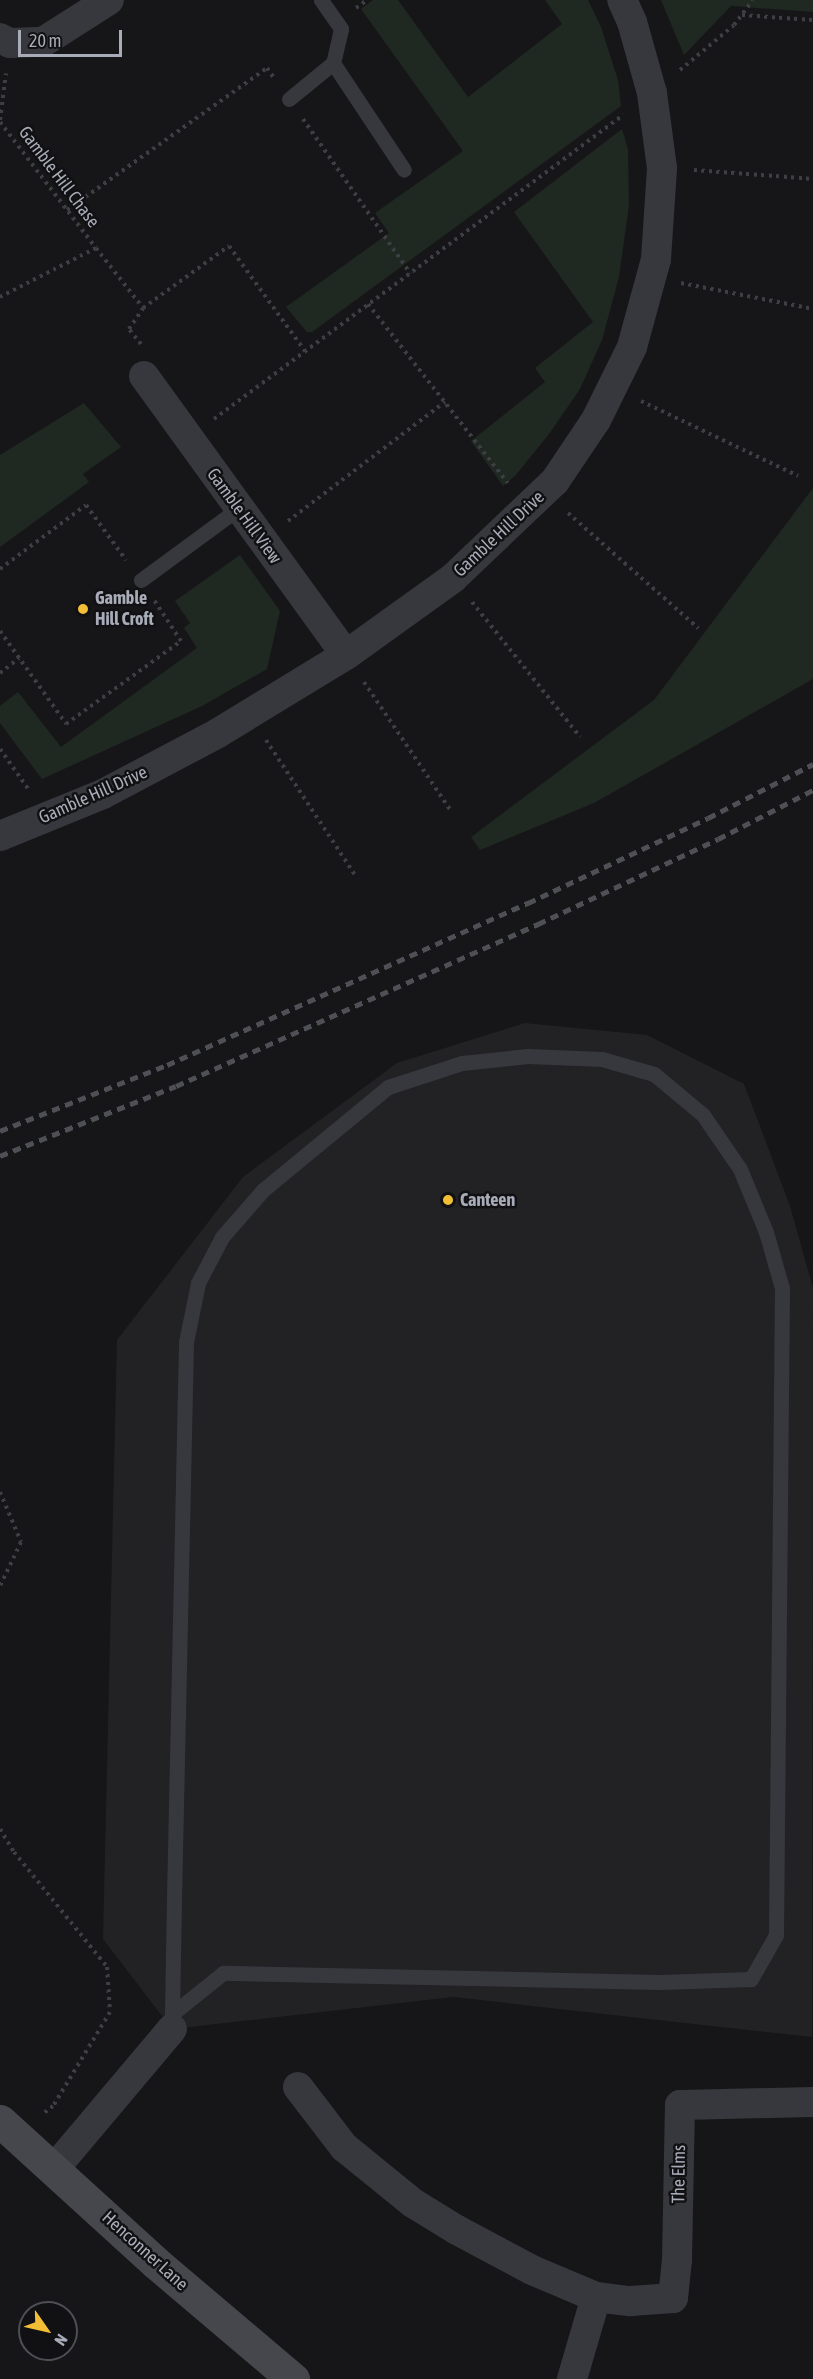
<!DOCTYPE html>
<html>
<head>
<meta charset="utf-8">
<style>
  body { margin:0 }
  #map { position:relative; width:813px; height:2379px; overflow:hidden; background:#161618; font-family:"Asap Condensed",sans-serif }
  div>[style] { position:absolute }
  .built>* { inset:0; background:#222225 }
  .green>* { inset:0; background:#202822 }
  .path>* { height:4px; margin-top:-2px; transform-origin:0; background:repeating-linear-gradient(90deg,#3d3f44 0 3px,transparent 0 7.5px) }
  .lane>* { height:15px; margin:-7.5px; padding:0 7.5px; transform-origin:7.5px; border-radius:7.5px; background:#37383d }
  .street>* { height:30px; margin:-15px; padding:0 15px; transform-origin:15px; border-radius:15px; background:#37383d }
  .secondary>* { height:33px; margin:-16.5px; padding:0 16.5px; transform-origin:16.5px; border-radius:16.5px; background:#45474d }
  .rail>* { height:4.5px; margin-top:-2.25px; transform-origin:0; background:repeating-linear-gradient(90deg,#4e5056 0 8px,transparent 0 14px) }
  .dots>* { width:16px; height:16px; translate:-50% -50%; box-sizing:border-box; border:3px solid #111113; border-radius:50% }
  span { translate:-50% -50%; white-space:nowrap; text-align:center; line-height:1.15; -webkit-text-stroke:5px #111113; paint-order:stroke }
  .street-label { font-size:18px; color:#a8acb8 }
  .poi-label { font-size:18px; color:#a8acb8; font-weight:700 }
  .left { translate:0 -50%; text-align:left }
  .north { position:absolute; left:18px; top:2301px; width:60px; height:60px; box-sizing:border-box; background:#111113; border:2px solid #4d4f55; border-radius:50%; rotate:124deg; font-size:16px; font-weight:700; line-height:24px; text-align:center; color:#a8acb8 }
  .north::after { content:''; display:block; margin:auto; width:21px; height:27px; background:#f2be35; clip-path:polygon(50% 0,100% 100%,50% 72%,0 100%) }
  .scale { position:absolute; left:18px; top:30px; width:104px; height:27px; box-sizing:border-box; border:3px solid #a8acb8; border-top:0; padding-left:8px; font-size:18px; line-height:21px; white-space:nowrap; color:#a8acb8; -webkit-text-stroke:4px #111113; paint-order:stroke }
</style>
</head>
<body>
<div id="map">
  <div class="built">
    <div style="clip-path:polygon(525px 1023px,647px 1035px,744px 1084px,790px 1206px,813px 1288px,812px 2037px,453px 1997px,172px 2029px,103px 1939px,117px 1340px,243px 1177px,397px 1063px)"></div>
  </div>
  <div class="green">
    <div style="clip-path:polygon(373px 0,398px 0,468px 97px,562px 24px,545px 0,588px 0,601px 27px,618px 80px,621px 106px,312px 332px,307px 332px,286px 307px,389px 233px,375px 213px,463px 151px,361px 9px)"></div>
    <div style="clip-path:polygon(661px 0,813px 0,813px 12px,731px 6px,684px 55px)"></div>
    <div style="clip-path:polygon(622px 129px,628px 149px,629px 205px,619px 277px,602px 340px,580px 389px,549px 434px,515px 476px,503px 486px,471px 441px,545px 382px,535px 368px,593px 322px,514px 212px)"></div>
    <div style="clip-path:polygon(84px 403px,121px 447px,83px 474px,89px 482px,0 547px,0 455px)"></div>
    <div style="clip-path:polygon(813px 488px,813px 679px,594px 803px,480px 850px,471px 837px,654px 700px)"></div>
    <div style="clip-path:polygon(240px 555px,280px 611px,267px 669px,202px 706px,42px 779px,0 723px,0 706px,18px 692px,61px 747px,197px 648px,184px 628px,190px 623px,175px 601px)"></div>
  </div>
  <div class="path">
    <div style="left:356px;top:8px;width:14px;rotate:-36deg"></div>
    <div style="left:742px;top:15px;width:71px;rotate:4deg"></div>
    <div style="left:680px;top:70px;width:70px;rotate:-39.8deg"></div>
    <div style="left:734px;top:25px;width:31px;rotate:-53deg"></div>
    <div style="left:303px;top:119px;width:188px;rotate:55.2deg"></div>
    <div style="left:0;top:120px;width:47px;rotate:-82.7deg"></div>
    <div style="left:0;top:122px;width:158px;rotate:52.7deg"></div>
    <div style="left:96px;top:248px;width:108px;rotate:153deg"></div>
    <div style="left:694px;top:170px;width:119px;rotate:4.3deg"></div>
    <div style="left:67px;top:210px;width:245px;rotate:-35.4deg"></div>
    <div style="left:267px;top:68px;width:12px;rotate:55deg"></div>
    <div style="left:96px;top:248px;width:76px;rotate:51.9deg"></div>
    <div style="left:143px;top:308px;width:106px;rotate:-35.8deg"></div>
    <div style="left:229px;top:246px;width:130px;rotate:54.1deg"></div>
    <div style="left:681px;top:283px;width:135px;rotate:11.1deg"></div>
    <div style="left:368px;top:304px;width:227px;rotate:52deg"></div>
    <div style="left:141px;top:344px;width:19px;rotate:-129deg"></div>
    <div style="left:129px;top:329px;width:25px;rotate:-56deg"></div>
    <div style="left:641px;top:401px;width:174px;rotate:25.5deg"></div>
    <div style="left:214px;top:419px;width:510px;rotate:-36.62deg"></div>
    <div style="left:568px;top:513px;width:174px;rotate:41.5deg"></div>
    <div style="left:288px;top:521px;width:197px;rotate:-37.2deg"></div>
    <div style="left:0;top:569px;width:107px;rotate:-36.7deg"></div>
    <div style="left:86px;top:505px;width:68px;rotate:54deg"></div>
    <div style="left:472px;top:602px;width:173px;rotate:51.3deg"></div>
    <div style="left:0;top:631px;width:114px;rotate:54.6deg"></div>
    <div style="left:66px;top:724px;width:142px;rotate:-35.8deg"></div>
    <div style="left:181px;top:641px;width:49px;rotate:-123.4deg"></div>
    <div style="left:0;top:673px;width:24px;rotate:-38deg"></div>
    <div style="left:364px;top:682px;width:156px;rotate:56deg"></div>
    <div style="left:266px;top:740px;width:162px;rotate:56.6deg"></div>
    <div style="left:0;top:749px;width:50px;rotate:54.7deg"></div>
    <div style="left:0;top:1492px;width:54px;rotate:67.2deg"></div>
    <div style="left:21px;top:1542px;width:49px;rotate:115.5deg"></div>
    <div style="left:0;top:1829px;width:27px;rotate:59deg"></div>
    <div style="left:14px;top:1852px;width:148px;rotate:51deg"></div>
    <div style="left:107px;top:1967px;width:45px;rotate:86.2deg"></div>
    <div style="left:110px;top:2012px;width:110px;rotate:121.2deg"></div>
    <div style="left:53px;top:2106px;width:11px;rotate:142deg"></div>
  </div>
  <div class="lane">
    <div style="left:321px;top:0;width:35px;rotate:55deg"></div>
    <div style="left:341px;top:29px;width:35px;rotate:103deg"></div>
    <div style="left:333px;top:63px;width:128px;rotate:56.4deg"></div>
    <div style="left:289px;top:99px;width:57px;rotate:-39.3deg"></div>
    <div style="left:141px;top:580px;width:122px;rotate:-36.3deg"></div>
    <div style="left:172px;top:2029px;width:15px;rotate:-90deg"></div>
    <div style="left:172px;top:2014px;width:116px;rotate:-89deg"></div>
    <div style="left:174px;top:1898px;width:556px;rotate:-88.76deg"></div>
    <div style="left:186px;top:1342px;width:60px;rotate:-78.5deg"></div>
    <div style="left:198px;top:1283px;width:52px;rotate:-62.4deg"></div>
    <div style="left:222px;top:1237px;width:62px;rotate:-48.9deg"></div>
    <div style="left:263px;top:1190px;width:162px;rotate:-39.5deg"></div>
    <div style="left:388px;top:1087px;width:78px;rotate:-18deg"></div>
    <div style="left:462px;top:1063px;width:66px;rotate:-6.1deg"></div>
    <div style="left:528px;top:1056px;width:74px;rotate:2.3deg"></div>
    <div style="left:602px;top:1059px;width:54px;rotate:16.1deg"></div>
    <div style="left:654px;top:1074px;width:64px;rotate:39.9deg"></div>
    <div style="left:703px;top:1115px;width:65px;rotate:55.6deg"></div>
    <div style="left:740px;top:1169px;width:68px;rotate:67.6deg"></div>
    <div style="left:766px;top:1232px;width:58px;rotate:74.1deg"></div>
    <div style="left:782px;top:1288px;width:647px;rotate:90.53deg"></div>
    <div style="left:776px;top:1935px;width:51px;rotate:119.6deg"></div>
    <div style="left:751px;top:1979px;width:91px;rotate:178.1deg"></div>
    <div style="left:660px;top:1982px;width:437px;rotate:-178.8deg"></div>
    <div style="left:223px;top:1973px;width:65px;rotate:141.2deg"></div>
  </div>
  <div class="street">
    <div style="left:0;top:38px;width:11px;rotate:27deg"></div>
    <div style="left:10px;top:43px;width:33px;rotate:-2deg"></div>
    <div style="left:43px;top:42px;width:78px;rotate:-32.5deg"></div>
    <div style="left:144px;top:376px;width:344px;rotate:54.1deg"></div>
    <div style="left:0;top:836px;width:111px;rotate:-22.2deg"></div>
    <div style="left:103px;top:794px;width:130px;rotate:-27.9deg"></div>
    <div style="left:218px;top:733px;width:150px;rotate:-31.4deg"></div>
    <div style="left:346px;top:655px;width:132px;rotate:-35.7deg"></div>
    <div style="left:453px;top:578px;width:141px;rotate:-43.6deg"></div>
    <div style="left:555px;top:481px;width:73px;rotate:-56.1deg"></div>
    <div style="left:596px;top:420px;width:81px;rotate:-63.7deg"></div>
    <div style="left:632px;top:347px;width:91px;rotate:-74.7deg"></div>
    <div style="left:656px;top:259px;width:91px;rotate:-86.2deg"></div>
    <div style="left:662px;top:168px;width:76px;rotate:-97.6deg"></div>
    <div style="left:652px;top:93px;width:74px;rotate:-105.7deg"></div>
    <div style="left:632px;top:22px;width:24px;rotate:-114deg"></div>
    <div style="left:298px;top:2087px;width:76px;rotate:52.5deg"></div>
    <div style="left:344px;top:2147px;width:89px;rotate:39.1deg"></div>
    <div style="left:413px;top:2203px;width:52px;rotate:31.5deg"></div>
    <div style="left:457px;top:2230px;width:85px;rotate:28.1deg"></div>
    <div style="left:532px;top:2270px;width:69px;rotate:22.9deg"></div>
    <div style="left:54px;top:2169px;width:183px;rotate:-49.9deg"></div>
    <div style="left:572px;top:2379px;width:85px;rotate:-73.7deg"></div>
    <div style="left:596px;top:2297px;width:35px;rotate:7deg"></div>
    <div style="left:631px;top:2301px;width:42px;rotate:-4.1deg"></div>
    <div style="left:673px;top:2298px;width:38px;rotate:-84deg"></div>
    <div style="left:677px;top:2260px;width:155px;rotate:-88.9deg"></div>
    <div style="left:680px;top:2105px;width:133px;rotate:-1.3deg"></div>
  </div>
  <div class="secondary">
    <div style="left:0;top:2121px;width:211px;rotate:42.3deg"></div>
    <div style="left:156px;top:2263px;width:180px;rotate:40.3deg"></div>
  </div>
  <div class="rail">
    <div style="left:0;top:1131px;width:180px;rotate:-21.6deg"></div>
    <div style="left:167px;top:1065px;width:396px;rotate:-24.2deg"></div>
    <div style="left:528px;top:903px;width:199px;rotate:-25.3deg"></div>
    <div style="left:708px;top:818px;width:118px;rotate:-27.2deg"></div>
    <div style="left:0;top:1156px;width:189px;rotate:-21.7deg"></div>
    <div style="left:176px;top:1086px;width:397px;rotate:-24.1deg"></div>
    <div style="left:538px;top:924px;width:199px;rotate:-25.3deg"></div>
    <div style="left:718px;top:839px;width:107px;rotate:-27.3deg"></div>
  </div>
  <div class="dots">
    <div style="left:83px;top:609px;background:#f2be35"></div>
    <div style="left:448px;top:1200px;background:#f2be35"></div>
  </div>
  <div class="street-label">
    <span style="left:59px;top:177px;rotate:53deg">Gamble Hill Chase</span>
    <span style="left:244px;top:516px;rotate:54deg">Gamble Hill View</span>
    <span style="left:499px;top:534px;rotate:-43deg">Gamble Hill Drive</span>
    <span style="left:93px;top:795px;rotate:-24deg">Gamble Hill Drive</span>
    <span style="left:679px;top:2174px;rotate:-89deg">The Elms</span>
    <span style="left:145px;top:2251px;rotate:42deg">Henconner Lane</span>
  </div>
  <div class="poi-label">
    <span class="left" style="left:95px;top:609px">Gamble<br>Hill Croft</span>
    <span class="left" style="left:460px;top:1200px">Canteen</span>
  </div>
  <div class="north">N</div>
  <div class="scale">20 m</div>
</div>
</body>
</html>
